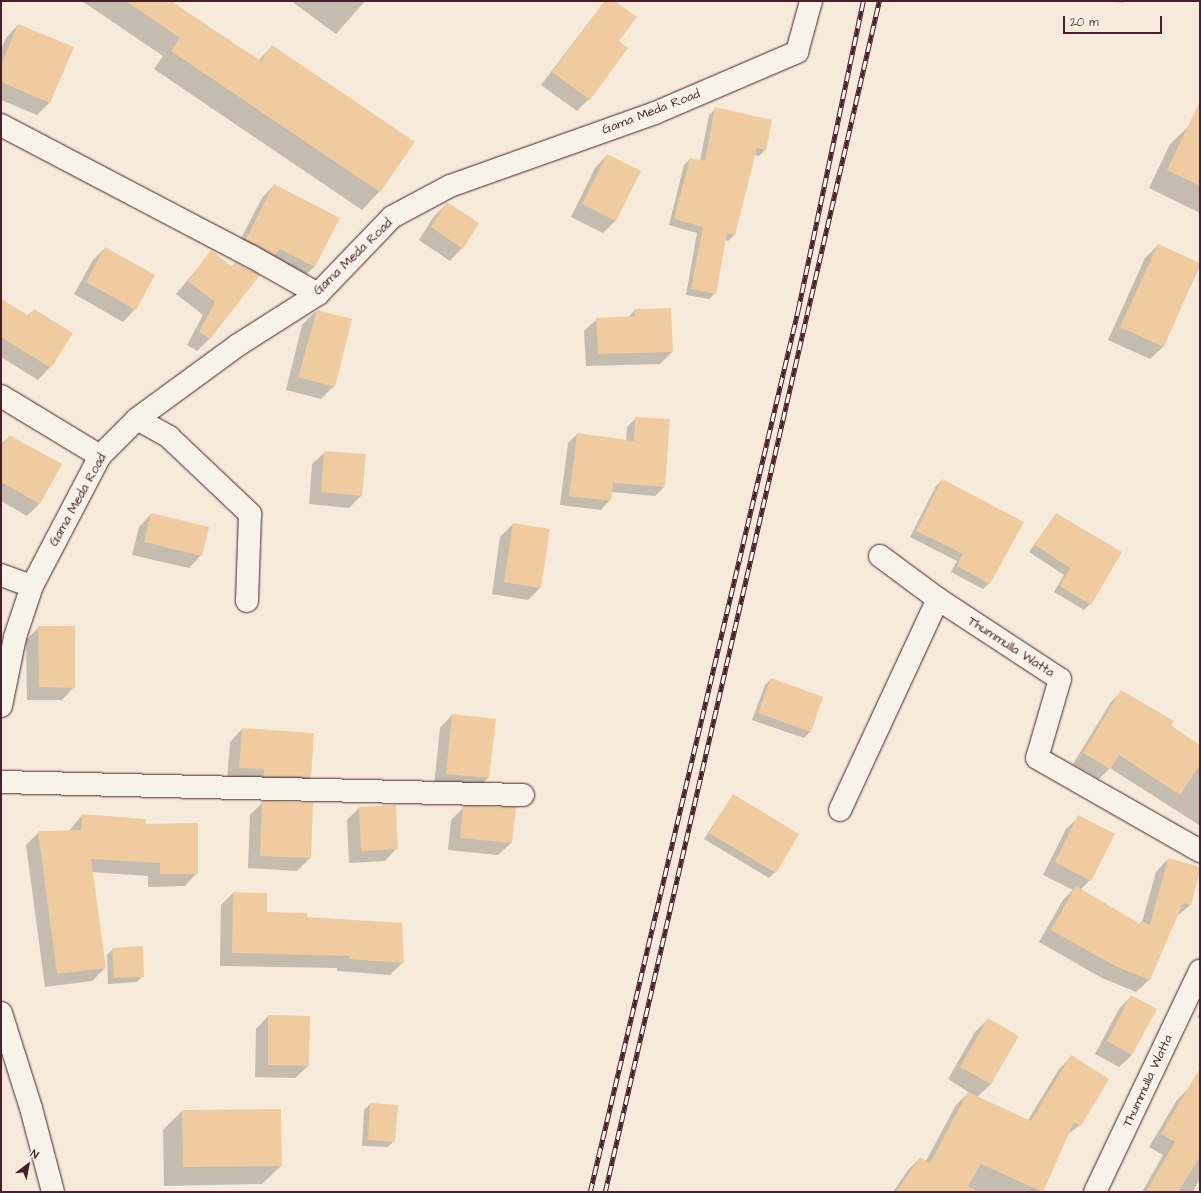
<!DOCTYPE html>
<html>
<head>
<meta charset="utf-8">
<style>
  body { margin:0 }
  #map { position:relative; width:1201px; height:1193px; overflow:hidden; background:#f6ebda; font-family:"Architects Daughter",sans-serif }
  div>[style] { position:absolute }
  .shadow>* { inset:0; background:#0003 }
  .building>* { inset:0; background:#f0cba0 }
  .roads { filter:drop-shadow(0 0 1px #4a1f2b) drop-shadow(0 0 1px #4a1f2b) }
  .minor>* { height:22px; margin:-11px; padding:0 11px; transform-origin:11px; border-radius:11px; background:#f7f3e8 }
  .rail>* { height:4.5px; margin-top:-2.25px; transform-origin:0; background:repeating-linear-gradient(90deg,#f7f3e8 0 9px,#4a1f2b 0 18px); box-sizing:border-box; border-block:1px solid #4a1f2b }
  span { translate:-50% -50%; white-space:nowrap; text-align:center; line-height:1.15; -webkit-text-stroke:3px #f7f3e8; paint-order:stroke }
  .street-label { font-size:13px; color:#4a1f2b }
  .frame { position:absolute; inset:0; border:2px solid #4a1f2b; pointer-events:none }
  .north { position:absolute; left:8px; top:1145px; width:40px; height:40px; -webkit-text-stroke:3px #f7f3e8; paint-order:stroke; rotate:32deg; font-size:11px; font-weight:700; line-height:16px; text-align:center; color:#4a1f2b }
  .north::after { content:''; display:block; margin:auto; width:14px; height:18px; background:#4a1f2b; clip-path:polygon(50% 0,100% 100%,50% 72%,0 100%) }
  .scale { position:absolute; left:1063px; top:16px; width:99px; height:18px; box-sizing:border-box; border:2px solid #4a1f2b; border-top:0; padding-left:5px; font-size:12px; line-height:14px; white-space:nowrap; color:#4a1f2b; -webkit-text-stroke:3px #f7f3e8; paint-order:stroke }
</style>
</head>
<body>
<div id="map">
  <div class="shadow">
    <div style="clip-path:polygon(82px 1px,170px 1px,258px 61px,272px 46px,414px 142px,379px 192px,362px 210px,154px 69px,163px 56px)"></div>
    <div style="clip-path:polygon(291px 1px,365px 1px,336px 34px)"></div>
    <div style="clip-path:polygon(605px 1px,613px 1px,618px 41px,589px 99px,577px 111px,541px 85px)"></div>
    <div style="clip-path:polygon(735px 1px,761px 1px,760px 2px)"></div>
    <div style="clip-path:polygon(1111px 1px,1125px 1px,1123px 3px)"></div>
    <div style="clip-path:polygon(18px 25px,50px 102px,37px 115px,1px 100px,1px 49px,6px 38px)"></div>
    <div style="clip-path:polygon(715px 109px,765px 150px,759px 156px,755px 155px,734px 235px,728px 241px,725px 240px,715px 293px,709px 299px,686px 295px,697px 233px,669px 225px,684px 165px,690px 159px,700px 161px,709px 115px)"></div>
    <div style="clip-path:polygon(1189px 126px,1200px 131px,1200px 213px,1149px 188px,1170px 144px)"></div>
    <div style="clip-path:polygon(607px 155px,616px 220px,603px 233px,571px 217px,595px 168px)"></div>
    <div style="clip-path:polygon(274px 185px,339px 218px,314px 267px,301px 279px,234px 252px,262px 198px)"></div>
    <div style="clip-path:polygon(447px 204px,462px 248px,450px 261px,419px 240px,434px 216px)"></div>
    <div style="clip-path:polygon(1158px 245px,1200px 265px,1163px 347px,1150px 359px,1108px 340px,1145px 258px)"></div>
    <div style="clip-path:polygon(105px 248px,135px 309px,123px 322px,74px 294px,93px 260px)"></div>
    <div style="clip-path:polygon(211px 252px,231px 267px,235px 263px,209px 339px,197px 351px,187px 345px,203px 315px,176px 294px)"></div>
    <div style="clip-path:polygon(1px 300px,27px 316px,34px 310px,50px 367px,38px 380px,1px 357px)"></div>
    <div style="clip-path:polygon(635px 310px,672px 352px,660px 364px,586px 366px,584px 331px,597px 319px,628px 317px)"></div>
    <div style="clip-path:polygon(315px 312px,351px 319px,334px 386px,321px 399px,286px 390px,302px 325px)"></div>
    <div style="clip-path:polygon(636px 418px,664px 487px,655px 496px,611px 492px,610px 500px,601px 510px,560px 505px,568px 443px,577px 434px,626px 441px,627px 427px)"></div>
    <div style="clip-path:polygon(9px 437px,40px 503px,27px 516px,1px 501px,1px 444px)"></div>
    <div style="clip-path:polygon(325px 452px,362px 495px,349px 508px,309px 504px,312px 464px)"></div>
    <div style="clip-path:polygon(942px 480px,989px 583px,983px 589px,951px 572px,957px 561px,910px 537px,936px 486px)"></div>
    <div style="clip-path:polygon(151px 514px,201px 555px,189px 568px,132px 555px,139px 527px)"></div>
    <div style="clip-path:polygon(1056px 514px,1090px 604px,1084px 610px,1054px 592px,1064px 575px,1029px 552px)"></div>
    <div style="clip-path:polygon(513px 524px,540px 588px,528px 600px,492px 594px,500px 537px)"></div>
    <div style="clip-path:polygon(39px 627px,74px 687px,62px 700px,27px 700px,26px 640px)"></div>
    <div style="clip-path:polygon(771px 679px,822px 698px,810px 732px,804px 738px,752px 720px,765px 685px)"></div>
    <div style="clip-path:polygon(1122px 691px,1200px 746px,1199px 825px,1110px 768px,1099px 779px,1073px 764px,1111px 702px)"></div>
    <div style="clip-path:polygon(452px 715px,488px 778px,476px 790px,434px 786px,440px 728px)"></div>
    <div style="clip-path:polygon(242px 729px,311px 777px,298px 789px,227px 780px,230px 742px)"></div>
    <div style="clip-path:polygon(733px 795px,775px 872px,769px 878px,704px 839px)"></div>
    <div style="clip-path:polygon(263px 802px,312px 804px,310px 858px,297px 871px,248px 868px,250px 815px)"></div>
    <div style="clip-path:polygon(464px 807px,511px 843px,498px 855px,448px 850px,451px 820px)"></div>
    <div style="clip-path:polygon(359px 808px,397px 848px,385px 861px,349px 863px,347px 820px)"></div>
    <div style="clip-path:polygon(82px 815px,197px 873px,185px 886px,148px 887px,148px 876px,92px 872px,105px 968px,92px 981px,45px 987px,26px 845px,39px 832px,69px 831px)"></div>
    <div style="clip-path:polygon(1079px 817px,1090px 880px,1080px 890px,1139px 924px,1142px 922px,1156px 872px,1168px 859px,1190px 905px,1176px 917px,1149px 980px,1136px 992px,1102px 978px,1039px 942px,1063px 900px,1073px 890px,1043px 875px,1066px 829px)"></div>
    <div style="clip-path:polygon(233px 893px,266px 913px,306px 918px,403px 962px,390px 975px,337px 971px,337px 968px,220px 966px,221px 905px)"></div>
    <div style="clip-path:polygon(113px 949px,143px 976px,137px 982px,108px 984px,107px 955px)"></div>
    <div style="clip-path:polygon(1131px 996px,1132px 1055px,1119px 1067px,1095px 1054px,1119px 1009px)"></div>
    <div style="clip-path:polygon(1200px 1013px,1200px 1019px,1197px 1017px)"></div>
    <div style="clip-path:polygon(268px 1016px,308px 1066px,295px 1078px,255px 1077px,256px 1029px)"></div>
    <div style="clip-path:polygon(988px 1019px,991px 1084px,977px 1097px,1028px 1120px,1059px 1069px,1071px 1057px,1080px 1125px,1066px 1136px,1041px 1192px,893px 1192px,908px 1170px,920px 1158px,926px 1161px,956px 1105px,968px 1093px,975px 1096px,948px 1079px,975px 1032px)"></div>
    <div style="clip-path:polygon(1190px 1087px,1200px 1093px,1200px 1179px,1193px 1192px,1142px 1192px,1163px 1155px,1149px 1147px,1177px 1100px)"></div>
    <div style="clip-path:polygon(370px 1104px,394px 1141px,388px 1147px,362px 1146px,364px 1110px)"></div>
    <div style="clip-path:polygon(182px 1111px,281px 1166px,262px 1184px,164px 1186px,163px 1130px)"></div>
  </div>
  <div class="building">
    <div style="clip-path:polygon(126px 1px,171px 1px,261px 61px,272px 45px,415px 142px,380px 192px,171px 51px,180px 38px)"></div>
    <div style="clip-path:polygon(605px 1px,615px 1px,637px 17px,619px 41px,628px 48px,590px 100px,552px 72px)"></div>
    <div style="clip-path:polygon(18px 24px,74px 47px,50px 103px,1px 82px,1px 65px)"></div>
    <div style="clip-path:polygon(1200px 101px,1200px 186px,1167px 170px)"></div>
    <div style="clip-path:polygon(715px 107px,772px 120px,766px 150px,757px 148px,735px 235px,727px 233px,716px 294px,691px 289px,703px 227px,674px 219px,690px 158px,705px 161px)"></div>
    <div style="clip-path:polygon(607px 154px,641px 171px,616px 221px,582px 204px)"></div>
    <div style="clip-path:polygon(274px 184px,340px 218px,315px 267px,280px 249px,275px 255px,246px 239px)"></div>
    <div style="clip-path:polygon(447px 202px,479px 223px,463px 249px,431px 227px)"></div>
    <div style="clip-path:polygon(1158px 244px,1200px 263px,1164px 347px,1120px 327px)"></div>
    <div style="clip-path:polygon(105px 247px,155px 275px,136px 310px,86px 282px)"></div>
    <div style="clip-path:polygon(211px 250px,232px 267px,235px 262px,260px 275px,210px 339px,199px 332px,215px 302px,188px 281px)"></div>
    <div style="clip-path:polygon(1px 299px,29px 316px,34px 309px,73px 333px,51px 368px,1px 337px)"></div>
    <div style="clip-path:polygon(671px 308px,673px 352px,598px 354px,596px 318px,635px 316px,634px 309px)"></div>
    <div style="clip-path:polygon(317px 310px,352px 319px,335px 387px,298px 377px)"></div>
    <div style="clip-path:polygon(635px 417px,670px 419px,665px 487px,613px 483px,611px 501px,569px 496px,577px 433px,634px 441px)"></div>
    <div style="clip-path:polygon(9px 435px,62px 464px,40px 504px,1px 482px,1px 449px)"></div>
    <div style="clip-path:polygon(324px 451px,366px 454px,362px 496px,321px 492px)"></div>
    <div style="clip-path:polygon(942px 479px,1024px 522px,990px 584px,957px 566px,963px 554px,916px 531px)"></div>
    <div style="clip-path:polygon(151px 513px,209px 527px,202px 556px,144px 542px)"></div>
    <div style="clip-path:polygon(1056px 513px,1122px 552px,1091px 605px,1060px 586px,1070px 568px,1035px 545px)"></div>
    <div style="clip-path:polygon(513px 523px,550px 529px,541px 588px,504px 582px)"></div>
    <div style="clip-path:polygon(38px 626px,75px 626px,75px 688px,39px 687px)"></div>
    <div style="clip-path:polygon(771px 678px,823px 697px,811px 732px,758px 713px)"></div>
    <div style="clip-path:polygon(1121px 690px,1174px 721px,1171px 726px,1200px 745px,1200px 765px,1180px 795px,1119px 755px,1110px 769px,1083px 753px)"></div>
    <div style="clip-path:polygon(452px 714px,496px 719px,489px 778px,446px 774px)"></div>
    <div style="clip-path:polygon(242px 728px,314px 733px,311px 777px,264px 776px,264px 769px,239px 768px)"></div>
    <div style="clip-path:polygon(733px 794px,799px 834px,776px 873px,709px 833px)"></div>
    <div style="clip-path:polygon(262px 801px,313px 803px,311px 858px,260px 856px)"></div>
    <div style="clip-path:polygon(396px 805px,398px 849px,361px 851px,359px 807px)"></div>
    <div style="clip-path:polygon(463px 806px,516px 807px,512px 843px,460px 838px)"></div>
    <div style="clip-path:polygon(82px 814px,146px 819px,146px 824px,198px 823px,198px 874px,160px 874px,160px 863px,91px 859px,106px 968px,57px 974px,38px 831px,81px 830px)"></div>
    <div style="clip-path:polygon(1078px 815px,1115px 834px,1091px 881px,1055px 862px)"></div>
    <div style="clip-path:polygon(1168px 858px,1200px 867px,1200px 871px,1191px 905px,1183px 903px,1150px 980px,1115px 966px,1051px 930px,1076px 886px,1140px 924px,1141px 921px,1150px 925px)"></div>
    <div style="clip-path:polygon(233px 892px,267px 893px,267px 912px,307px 913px,307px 917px,402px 923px,404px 963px,349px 959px,350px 956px,232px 953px)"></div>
    <div style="clip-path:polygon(143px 946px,144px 977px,114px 978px,112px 948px)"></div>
    <div style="clip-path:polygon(1131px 995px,1157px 1009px,1132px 1055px,1107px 1041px)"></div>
    <div style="clip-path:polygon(268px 1015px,310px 1016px,309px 1066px,268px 1065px)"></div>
    <div style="clip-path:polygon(988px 1018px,1019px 1036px,991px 1084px,960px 1067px)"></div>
    <div style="clip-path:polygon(1071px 1055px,1109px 1079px,1081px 1126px,1074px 1122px,1043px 1192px,981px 1164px,968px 1186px,979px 1192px,896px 1192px,920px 1157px,930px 1163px,968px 1092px,1031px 1121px)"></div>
    <div style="clip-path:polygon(1200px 1068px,1200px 1157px,1178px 1192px,1146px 1192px,1175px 1142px,1161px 1134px)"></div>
    <div style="clip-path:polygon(370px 1103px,398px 1105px,395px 1142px,368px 1140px)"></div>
    <div style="clip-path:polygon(281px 1109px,282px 1166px,183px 1167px,182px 1110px)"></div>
  </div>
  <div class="roads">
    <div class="minor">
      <div style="left:1px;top:125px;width:282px;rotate:27.7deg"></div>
      <div style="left:251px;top:256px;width:77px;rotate:29.6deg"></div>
      <div style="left:1px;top:396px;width:116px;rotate:31.2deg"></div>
      <div style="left:137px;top:419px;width:37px;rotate:29deg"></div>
      <div style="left:169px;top:437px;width:112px;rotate:43.5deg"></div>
      <div style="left:250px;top:514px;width:87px;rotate:92deg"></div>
      <div style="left:880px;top:556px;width:72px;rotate:36.6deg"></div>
      <div style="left:938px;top:599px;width:146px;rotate:33.3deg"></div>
      <div style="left:1060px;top:679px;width:82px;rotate:106.2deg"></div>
      <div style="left:1037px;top:758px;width:188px;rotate:29.7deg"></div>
      <div style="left:1px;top:575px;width:33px;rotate:20deg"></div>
      <div style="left:1px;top:706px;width:70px;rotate:-78.5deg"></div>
      <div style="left:15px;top:637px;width:54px;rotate:-71.6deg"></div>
      <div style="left:32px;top:586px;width:147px;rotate:-62.4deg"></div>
      <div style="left:100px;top:456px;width:52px;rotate:-45deg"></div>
      <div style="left:137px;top:419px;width:125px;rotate:-36.2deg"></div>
      <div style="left:238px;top:345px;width:95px;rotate:-32.5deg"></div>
      <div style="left:318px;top:294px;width:107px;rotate:-46.1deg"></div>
      <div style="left:392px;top:217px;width:66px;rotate:-28.1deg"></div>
      <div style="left:450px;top:186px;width:218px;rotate:-19.6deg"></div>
      <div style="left:655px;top:113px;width:155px;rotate:-23.2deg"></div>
      <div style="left:797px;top:52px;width:53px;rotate:-74.6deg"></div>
      <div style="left:1px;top:782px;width:522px;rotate:1.43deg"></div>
      <div style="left:840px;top:810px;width:233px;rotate:-65.1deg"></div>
      <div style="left:1px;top:1013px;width:100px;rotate:72.5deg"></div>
      <div style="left:31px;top:1108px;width:87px;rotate:75.3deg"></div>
      <div style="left:1095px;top:1192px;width:245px;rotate:-64.6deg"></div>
    </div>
  </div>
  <div class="rail">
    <div style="left:590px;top:1192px;width:906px;rotate:-76.73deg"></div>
    <div style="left:798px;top:310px;width:316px;rotate:-78.1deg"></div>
    <div style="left:605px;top:1192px;width:1222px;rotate:-77.04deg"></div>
  </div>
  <div class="street-label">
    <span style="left:651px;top:112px;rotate:-21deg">Gama Meda Road</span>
    <span style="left:353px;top:257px;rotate:-44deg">Gama Meda Road</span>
    <span style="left:78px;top:500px;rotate:-61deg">Gama Meda Road</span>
    <span style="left:1011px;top:647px;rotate:33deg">Thummulla Watta</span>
    <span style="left:1148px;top:1081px;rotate:-65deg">Thummulla Watta</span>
  </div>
  <div class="frame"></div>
  <div class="north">N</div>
  <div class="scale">20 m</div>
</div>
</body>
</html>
